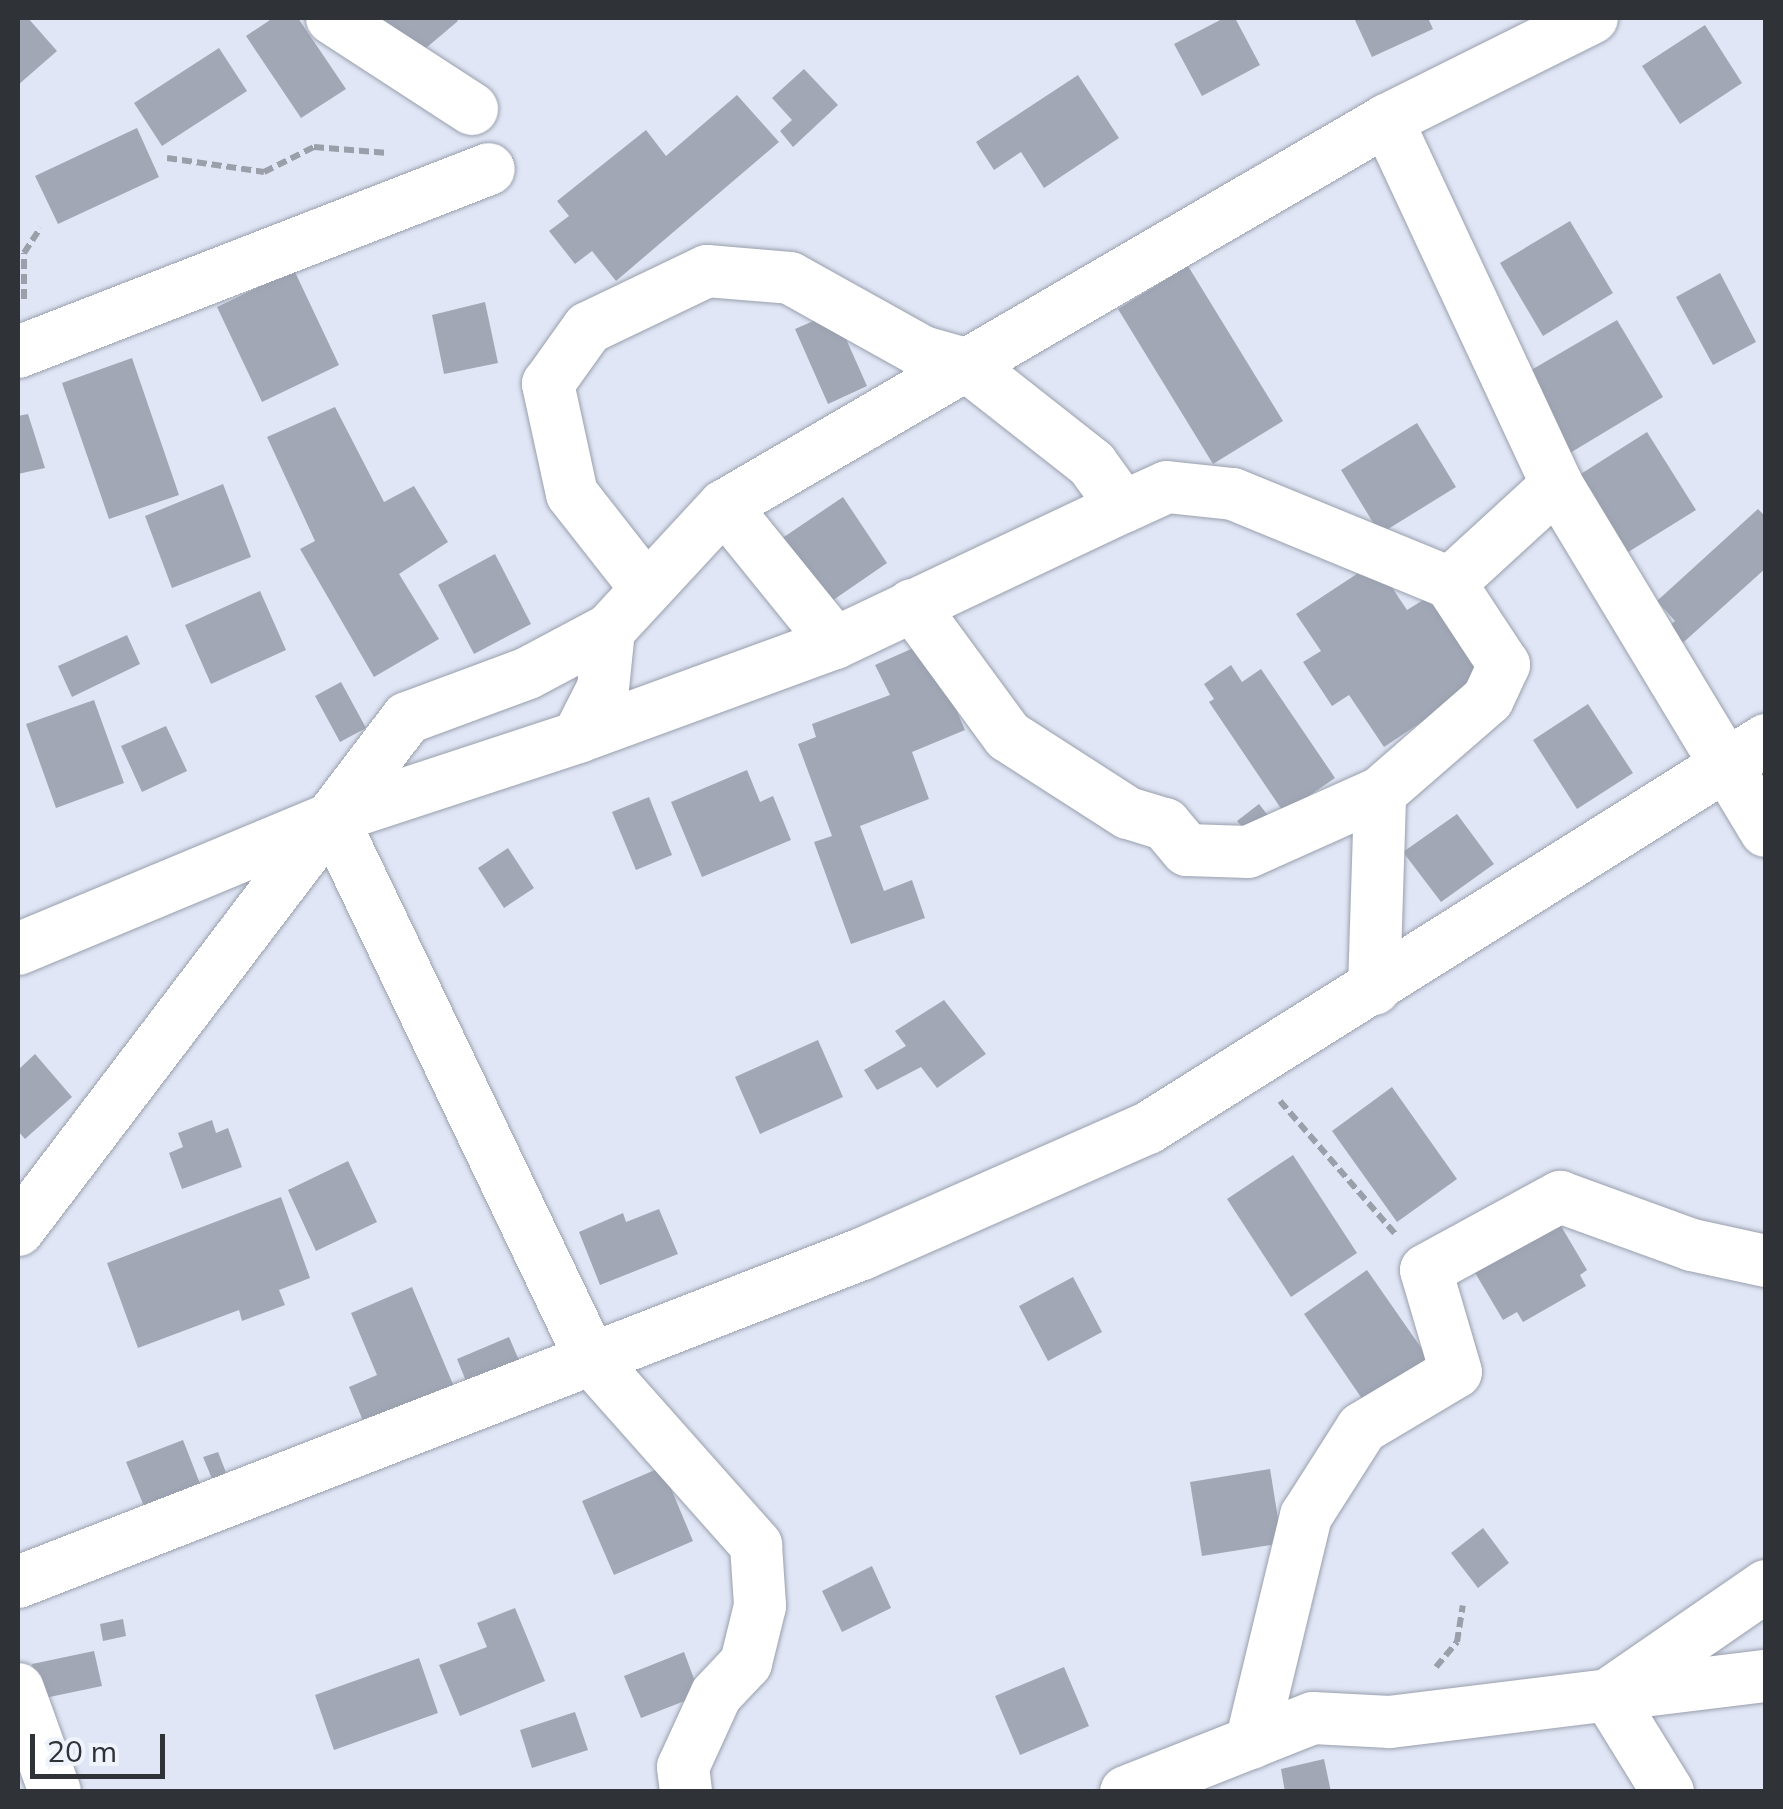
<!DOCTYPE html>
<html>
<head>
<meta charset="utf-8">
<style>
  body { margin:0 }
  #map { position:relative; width:1783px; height:1809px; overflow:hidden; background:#e0e6f5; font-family:Mulish,sans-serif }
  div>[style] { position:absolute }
  .building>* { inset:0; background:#a1a7b5 }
  .path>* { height:6px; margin-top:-3px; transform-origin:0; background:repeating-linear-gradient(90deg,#9a9faa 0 10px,transparent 0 15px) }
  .roads { filter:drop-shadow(0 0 2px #999fad) drop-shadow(0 0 2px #999fad) }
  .street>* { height:52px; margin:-26px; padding:0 26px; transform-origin:26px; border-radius:26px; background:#fff }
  span { translate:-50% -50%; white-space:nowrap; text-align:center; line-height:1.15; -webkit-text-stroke:8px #eff3fc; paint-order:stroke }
  .frame { position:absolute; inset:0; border:20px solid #2f3237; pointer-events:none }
  .scale { position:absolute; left:30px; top:1734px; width:135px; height:45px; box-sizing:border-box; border:5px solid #2f3237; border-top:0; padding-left:12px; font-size:30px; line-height:35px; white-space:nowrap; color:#2f3237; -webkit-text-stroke:8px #eff3fc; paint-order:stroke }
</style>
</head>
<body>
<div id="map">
  <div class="building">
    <div style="clip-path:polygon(18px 18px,28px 18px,57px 51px,18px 85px)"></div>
    <div style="clip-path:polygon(273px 18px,298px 18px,346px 89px,301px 118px,246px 36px)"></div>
    <div style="clip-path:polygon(378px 18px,455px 18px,458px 21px,413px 59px)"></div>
    <div style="clip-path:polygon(1224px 18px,1235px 18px,1260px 65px,1202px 96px,1174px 44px)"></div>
    <div style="clip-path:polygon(1354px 18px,1428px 18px,1433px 29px,1372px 57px)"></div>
    <div style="clip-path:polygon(1705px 25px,1742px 83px,1680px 124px,1642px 66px)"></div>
    <div style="clip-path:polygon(219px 48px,247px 91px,162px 146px,134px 103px)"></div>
    <div style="clip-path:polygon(804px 69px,838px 105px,793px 147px,780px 131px,792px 120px,772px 98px)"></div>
    <div style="clip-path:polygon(1078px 75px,1119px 138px,1044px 188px,1021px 152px,994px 170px,976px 142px)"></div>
    <div style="clip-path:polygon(737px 95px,779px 142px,616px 281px,592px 251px,575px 264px,549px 231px,569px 216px,557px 201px,646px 130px,666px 156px)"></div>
    <div style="clip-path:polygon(137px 128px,159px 177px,58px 224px,35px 176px)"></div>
    <div style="clip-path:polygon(1570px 221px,1613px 293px,1543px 336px,1500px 263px)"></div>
    <div style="clip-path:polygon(1188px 266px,1283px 421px,1213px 464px,1118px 309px)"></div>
    <div style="clip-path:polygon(294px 270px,339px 365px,262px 402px,217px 307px)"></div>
    <div style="clip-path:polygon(1720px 273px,1756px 342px,1713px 365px,1676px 297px)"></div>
    <div style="clip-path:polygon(485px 302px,498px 363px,444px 374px,432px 315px)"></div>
    <div style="clip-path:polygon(834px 312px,867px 386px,828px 404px,795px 329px)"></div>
    <div style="clip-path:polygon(1617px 320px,1663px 397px,1560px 459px,1514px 380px)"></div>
    <div style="clip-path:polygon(132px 358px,179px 495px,109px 519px,62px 383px)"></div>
    <div style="clip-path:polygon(335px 407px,384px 502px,414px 486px,448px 542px,399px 574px,439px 639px,374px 677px,300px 549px,315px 541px,267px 437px)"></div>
    <div style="clip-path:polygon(28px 414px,45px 468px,18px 474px,18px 416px)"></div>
    <div style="clip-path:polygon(1417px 423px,1456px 487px,1380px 534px,1341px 470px)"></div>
    <div style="clip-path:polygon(1647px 432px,1696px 510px,1625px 554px,1576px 477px)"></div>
    <div style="clip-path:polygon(223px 484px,251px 557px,172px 588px,145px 516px)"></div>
    <div style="clip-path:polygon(843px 497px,887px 563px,826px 605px,781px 539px)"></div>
    <div style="clip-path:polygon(1758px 509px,1766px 517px,1766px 568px,1676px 649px,1661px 633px,1675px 621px,1657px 601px)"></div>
    <div style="clip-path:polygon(495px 554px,531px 624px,474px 654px,438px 585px)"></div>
    <div style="clip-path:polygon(1375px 562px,1407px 610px,1428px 597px,1483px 681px,1384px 747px,1349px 695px,1332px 706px,1303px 662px,1321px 651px,1296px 614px)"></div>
    <div style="clip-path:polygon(260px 591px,286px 650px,211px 684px,185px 625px)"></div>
    <div style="clip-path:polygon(127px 635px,140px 664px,72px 697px,58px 666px)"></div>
    <div style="clip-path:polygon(927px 642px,965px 730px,912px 752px,929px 799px,860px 826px,884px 891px,912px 880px,925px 918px,851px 944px,814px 842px,832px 836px,798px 744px,816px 737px,812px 724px,890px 695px,875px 665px)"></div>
    <div style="clip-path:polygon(1231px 665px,1242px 682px,1261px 669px,1335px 778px,1284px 813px,1209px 702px,1214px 699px,1204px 684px)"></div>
    <div style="clip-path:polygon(341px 682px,366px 728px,340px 742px,315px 696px)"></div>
    <div style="clip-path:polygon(94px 700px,124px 783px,56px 808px,26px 724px)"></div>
    <div style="clip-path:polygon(1588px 704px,1633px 773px,1577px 809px,1533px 740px)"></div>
    <div style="clip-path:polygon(166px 726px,187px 771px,142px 792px,121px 746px)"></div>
    <div style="clip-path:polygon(747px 770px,760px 802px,773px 796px,791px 840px,702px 877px,671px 802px)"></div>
    <div style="clip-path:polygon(649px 797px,672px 855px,636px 870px,612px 812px)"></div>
    <div style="clip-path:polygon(1259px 804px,1274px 823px,1253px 840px,1237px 821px)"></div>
    <div style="clip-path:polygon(1457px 814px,1494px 864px,1441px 902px,1403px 852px)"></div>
    <div style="clip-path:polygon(508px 848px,534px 888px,504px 908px,478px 868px)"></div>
    <div style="clip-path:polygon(944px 1000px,986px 1054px,937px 1088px,921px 1067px,877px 1090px,864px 1070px,906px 1046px,895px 1031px)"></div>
    <div style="clip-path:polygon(818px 1040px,843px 1097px,760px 1134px,735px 1077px)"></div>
    <div style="clip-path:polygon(35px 1054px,72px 1097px,25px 1139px,18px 1131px,18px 1070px)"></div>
    <div style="clip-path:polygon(1392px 1087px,1457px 1179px,1397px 1222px,1332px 1131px)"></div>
    <div style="clip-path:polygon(212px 1120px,216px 1133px,228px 1128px,242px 1167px,182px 1189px,169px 1153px,183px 1147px,178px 1133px)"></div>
    <div style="clip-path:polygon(1293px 1155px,1357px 1253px,1291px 1297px,1227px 1199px)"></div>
    <div style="clip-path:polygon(348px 1161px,377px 1222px,316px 1251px,288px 1190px)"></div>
    <div style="clip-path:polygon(281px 1197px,310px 1278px,279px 1290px,285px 1305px,242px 1321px,239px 1310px,138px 1348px,107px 1263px)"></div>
    <div style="clip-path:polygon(659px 1209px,678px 1254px,600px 1285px,579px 1232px,623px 1213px,626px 1222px)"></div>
    <div style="clip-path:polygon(1558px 1221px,1587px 1270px,1580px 1275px,1586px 1286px,1523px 1322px,1517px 1312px,1503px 1320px,1474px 1271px)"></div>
    <div style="clip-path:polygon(1367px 1270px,1431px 1362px,1367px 1406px,1304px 1314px)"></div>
    <div style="clip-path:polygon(1073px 1277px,1102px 1332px,1048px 1361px,1019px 1306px)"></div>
    <div style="clip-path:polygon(412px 1287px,455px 1389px,366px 1428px,349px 1387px,377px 1375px,351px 1313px)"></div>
    <div style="clip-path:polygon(509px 1337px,521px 1365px,468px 1386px,457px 1359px)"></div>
    <div style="clip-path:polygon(183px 1440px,206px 1499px,150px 1521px,126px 1462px)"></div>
    <div style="clip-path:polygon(218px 1452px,227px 1475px,213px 1481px,203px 1457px)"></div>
    <div style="clip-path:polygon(662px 1467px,693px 1541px,614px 1575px,582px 1501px)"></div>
    <div style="clip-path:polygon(1270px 1469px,1282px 1543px,1202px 1556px,1190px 1482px)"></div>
    <div style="clip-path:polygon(1483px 1528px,1509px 1563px,1478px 1588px,1451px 1553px)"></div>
    <div style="clip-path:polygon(872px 1566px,891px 1608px,842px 1632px,822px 1591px)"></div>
    <div style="clip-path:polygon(515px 1608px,545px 1681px,460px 1716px,439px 1665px,487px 1647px,477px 1623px)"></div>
    <div style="clip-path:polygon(123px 1619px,126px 1636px,103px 1641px,100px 1624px)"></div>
    <div style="clip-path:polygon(94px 1651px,102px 1686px,40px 1699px,32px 1664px)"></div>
    <div style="clip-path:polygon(684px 1652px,700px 1695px,641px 1718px,624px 1676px)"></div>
    <div style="clip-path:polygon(419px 1658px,438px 1713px,334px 1750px,315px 1695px)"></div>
    <div style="clip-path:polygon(1064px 1667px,1089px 1726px,1020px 1755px,995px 1696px)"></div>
    <div style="clip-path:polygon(575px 1712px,588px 1750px,532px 1768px,520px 1730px)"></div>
    <div style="clip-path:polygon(1324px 1759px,1331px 1792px,1285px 1792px,1281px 1769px)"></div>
  </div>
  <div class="path">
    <div style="left:167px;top:158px;width:98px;rotate:8.2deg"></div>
    <div style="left:264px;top:172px;width:56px;rotate:-26.6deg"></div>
    <div style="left:314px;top:147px;width:74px;rotate:4.6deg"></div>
    <div style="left:24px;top:299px;width:46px;rotate:-90deg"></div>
    <div style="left:24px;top:253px;width:30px;rotate:-57deg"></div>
    <div style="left:1280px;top:1101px;width:177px;rotate:49.1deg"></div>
    <div style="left:1436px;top:1667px;width:33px;rotate:-50deg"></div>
    <div style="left:1457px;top:1642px;width:37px;rotate:-81deg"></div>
  </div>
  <div class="roads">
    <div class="street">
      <div style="left:332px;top:18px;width:167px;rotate:33deg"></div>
      <div style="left:1387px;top:120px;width:403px;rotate:65deg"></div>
      <div style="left:1557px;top:485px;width:404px;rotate:58.9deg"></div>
      <div style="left:18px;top:352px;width:505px;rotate:-21.23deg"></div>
      <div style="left:645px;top:587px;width:118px;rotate:-128.1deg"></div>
      <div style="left:572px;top:494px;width:113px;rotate:-102.3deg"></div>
      <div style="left:548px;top:384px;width:69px;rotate:-54.5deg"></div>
      <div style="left:588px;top:328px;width:132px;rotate:-25.6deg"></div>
      <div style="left:707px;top:271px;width:83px;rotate:4.8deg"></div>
      <div style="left:790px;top:278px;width:152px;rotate:29.1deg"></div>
      <div style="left:923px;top:352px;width:44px;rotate:15.9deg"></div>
      <div style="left:965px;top:364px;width:162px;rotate:38.2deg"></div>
      <div style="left:1092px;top:464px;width:53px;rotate:54.2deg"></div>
      <div style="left:1123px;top:507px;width:48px;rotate:-24.4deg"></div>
      <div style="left:1167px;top:487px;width:66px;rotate:6.1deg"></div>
      <div style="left:1233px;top:494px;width:235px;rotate:22.3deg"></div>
      <div style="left:1450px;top:583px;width:145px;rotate:-42.5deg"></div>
      <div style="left:912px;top:605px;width:162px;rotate:53.8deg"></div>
      <div style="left:1008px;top:736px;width:143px;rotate:32.7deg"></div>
      <div style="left:1128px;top:813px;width:39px;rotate:17deg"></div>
      <div style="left:1165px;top:824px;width:34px;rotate:50deg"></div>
      <div style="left:1187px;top:850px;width:61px;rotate:1.9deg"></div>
      <div style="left:1248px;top:852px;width:145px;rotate:-24.1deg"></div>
      <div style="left:1380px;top:793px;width:143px;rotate:-41deg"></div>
      <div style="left:1488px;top:699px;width:38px;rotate:-65deg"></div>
      <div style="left:1504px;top:665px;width:98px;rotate:-123.4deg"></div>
      <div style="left:835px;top:643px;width:318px;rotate:-25.3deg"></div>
      <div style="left:578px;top:737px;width:274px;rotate:-20.1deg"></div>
      <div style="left:835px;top:643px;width:176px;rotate:-129deg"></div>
      <div style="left:332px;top:818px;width:600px;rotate:64.42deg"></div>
      <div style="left:591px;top:1359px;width:249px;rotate:48.4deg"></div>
      <div style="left:756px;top:1545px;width:61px;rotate:86.2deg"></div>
      <div style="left:760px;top:1606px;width:59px;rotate:103.8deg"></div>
      <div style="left:746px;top:1663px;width:44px;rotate:133.2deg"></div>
      <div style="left:716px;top:1695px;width:79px;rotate:114.6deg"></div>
      <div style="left:683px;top:1767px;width:25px;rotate:83deg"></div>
      <div style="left:18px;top:949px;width:340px;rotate:-22.6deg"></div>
      <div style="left:332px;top:818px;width:259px;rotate:-18.2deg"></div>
      <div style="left:578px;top:737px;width:55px;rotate:-63deg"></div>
      <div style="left:603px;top:688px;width:58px;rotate:-84.1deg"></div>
      <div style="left:609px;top:630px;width:169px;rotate:-47.2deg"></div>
      <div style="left:724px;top:506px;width:767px;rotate:-30.21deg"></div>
      <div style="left:1387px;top:120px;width:229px;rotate:-26.5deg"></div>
      <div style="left:1374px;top:989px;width:196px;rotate:-88.2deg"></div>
      <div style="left:18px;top:1230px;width:643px;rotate:-52.77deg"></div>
      <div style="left:407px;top:718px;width:129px;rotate:-20.4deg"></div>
      <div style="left:528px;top:673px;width:92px;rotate:-28deg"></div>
      <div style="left:18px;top:1582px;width:905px;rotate:-21.24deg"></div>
      <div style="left:862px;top:1254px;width:313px;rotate:-23.8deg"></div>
      <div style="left:1148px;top:1128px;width:730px;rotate:-32.12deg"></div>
      <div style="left:18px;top:1689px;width:109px;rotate:70.2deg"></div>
      <div style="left:1251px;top:1743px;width:234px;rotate:-76.4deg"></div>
      <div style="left:1306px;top:1516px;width:104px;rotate:-57.5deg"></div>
      <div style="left:1362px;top:1428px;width:109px;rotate:-30.8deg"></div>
      <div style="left:1456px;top:1372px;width:106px;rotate:-106.4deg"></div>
      <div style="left:1426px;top:1270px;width:153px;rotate:-28.6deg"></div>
      <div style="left:1560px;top:1197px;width:140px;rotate:20deg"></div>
      <div style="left:1692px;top:1245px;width:76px;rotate:12.2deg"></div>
      <div style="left:1126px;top:1792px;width:201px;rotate:-21.6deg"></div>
      <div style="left:1313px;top:1718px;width:77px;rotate:3deg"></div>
      <div style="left:1390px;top:1722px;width:379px;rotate:-7deg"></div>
      <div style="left:1668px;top:1792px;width:114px;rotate:-121.7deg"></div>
      <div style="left:1608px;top:1695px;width:192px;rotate:-34.6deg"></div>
    </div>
  </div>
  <div class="frame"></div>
  <div class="scale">20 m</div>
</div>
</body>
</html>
